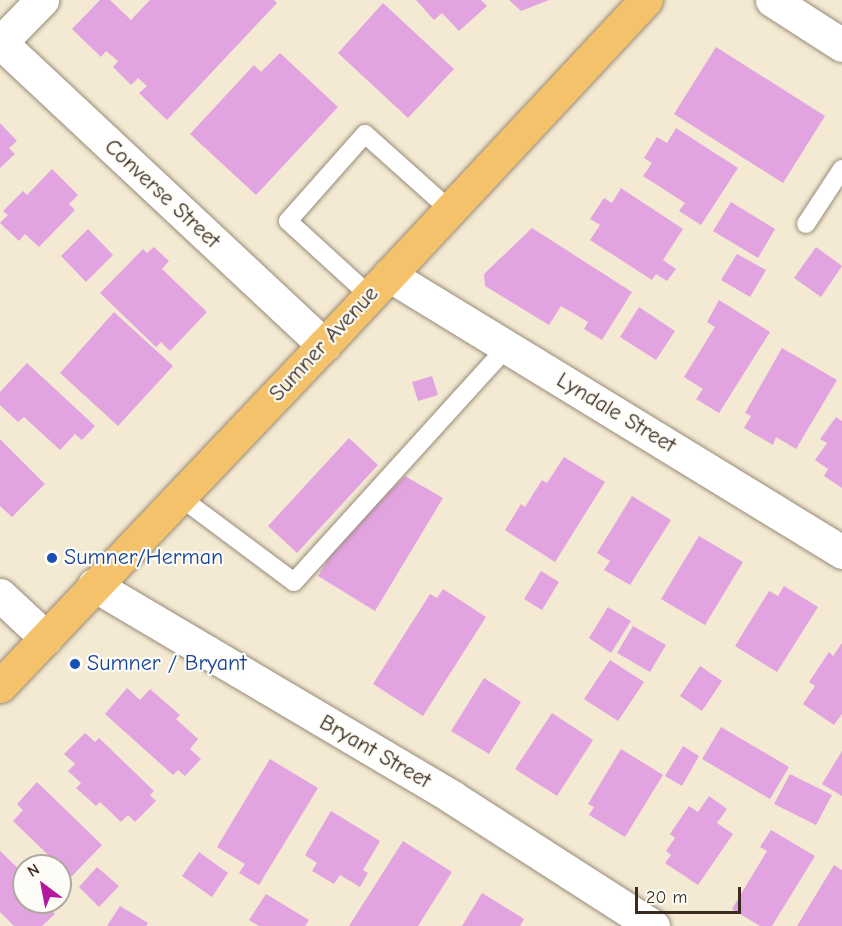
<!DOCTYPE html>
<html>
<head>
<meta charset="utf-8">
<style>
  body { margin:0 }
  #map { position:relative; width:842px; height:926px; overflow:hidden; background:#f4ead3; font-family:"Comic Neue",sans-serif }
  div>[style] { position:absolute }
  .building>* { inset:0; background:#e2a3e1 }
  .roads { filter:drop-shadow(0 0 2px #988a78) drop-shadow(0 0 2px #988a78) }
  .service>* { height:18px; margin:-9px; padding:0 9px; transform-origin:9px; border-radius:9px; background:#fff }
  .minor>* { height:33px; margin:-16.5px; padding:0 16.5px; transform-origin:16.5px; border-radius:16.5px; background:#fff }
  .primary>* { height:33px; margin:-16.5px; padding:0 16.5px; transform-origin:16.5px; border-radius:16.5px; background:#f4c26a }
  .dots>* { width:16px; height:16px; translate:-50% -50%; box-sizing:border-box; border:3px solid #fdfcf7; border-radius:50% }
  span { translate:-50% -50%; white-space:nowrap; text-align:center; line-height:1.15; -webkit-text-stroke:4.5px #fdfcf7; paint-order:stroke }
  .street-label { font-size:22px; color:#3b2a1e }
  .transit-label { font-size:22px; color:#164399 }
  .left { translate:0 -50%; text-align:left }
  .north { position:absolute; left:12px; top:854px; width:60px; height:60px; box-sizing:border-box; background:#fdfcf7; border:2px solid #afa8a0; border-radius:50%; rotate:328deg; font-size:16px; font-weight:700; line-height:24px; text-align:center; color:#3b2a1e }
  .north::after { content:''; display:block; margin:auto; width:21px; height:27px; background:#b5179e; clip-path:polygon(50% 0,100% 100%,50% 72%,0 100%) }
  .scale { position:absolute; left:635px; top:887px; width:106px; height:27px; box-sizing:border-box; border:3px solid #3b2a1e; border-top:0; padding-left:8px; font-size:18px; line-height:21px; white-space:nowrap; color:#3b2a1e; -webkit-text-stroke:4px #fdfcf7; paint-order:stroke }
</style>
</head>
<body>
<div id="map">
  <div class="building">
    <div style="clip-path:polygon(100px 0,110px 0,131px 20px,150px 0,274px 0,277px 3px,167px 120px,139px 93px,147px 86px,138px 78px,131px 85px,113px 67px,118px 61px,106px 51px,101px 57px,72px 29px)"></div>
    <div style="clip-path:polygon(416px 0,481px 0,487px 6px,459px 31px,442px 13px,434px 20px)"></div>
    <div style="clip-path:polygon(509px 0,549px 0,521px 11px)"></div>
    <div style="clip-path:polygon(383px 3px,454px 69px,408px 118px,338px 53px)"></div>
    <div style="clip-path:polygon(716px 47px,825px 116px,783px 183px,674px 114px)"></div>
    <div style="clip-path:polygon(280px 53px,338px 107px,256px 195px,190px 134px,254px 65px,261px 72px)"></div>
    <div style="clip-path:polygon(0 123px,17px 141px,9px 148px,15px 154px,0 168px)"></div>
    <div style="clip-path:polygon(676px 128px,738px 168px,701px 225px,679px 211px,685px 203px,643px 176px,652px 163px,644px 158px,657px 137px,667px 143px)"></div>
    <div style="clip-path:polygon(52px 169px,78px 195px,69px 204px,75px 210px,39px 247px,25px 234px,19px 241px,0 223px,8px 215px,3px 211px,23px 191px,27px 195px)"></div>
    <div style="clip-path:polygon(621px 188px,683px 229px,663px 260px,676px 269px,667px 281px,656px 274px,652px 280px,590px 240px,600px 225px,590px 219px,604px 198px,612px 203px)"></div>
    <div style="clip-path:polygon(731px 202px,775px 229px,758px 258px,713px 231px)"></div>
    <div style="clip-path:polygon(532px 228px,632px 292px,602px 340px,584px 329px,588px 322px,561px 306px,549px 325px,485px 286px,484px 274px)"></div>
    <div style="clip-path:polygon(88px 229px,113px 255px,86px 282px,61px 256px)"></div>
    <div style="clip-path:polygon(154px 247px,169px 261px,162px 269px,207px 312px,170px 351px,161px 342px,156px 347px,100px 293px,143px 249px,147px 253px)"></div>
    <div style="clip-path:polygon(816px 247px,842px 266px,821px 297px,794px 278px)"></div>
    <div style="clip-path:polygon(737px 254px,766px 270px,750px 297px,721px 280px)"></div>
    <div style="clip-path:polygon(719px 300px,770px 332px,719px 413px,696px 399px,703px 389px,684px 377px,715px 327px,707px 322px)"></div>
    <div style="clip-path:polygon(639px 307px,675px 331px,656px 360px,620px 337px)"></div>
    <div style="clip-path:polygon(114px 312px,173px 366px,118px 426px,60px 373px)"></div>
    <div style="clip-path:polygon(782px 348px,837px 380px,796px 449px,776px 437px,773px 445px,744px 428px,751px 416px,745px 413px)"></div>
    <div style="clip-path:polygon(27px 363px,95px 426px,82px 440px,75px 434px,60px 450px,24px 417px,18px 422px,0 405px,0 392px)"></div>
    <div style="clip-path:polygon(432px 376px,438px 395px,418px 401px,412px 382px)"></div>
    <div style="clip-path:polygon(836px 417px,842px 421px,842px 488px,824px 476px,828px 469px,815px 460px,827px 443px,820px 439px)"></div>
    <div style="clip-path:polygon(349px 438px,378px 465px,297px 553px,268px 526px)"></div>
    <div style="clip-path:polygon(0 439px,45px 484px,12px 517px,0 506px)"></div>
    <div style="clip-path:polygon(564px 457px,605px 482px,555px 562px,505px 530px,521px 504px,525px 507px,542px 480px,547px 483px)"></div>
    <div style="clip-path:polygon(405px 476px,443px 498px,375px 611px,318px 576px,339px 541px)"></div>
    <div style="clip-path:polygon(632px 496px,671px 520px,630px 585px,604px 570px,610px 561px,597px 553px)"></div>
    <div style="clip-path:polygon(699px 536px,743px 562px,705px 625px,661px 599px)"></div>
    <div style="clip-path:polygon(541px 571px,559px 582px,542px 610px,524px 599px)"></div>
    <div style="clip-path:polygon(784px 586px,818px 607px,777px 672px,735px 646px,769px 591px,778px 596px)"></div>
    <div style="clip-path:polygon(443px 589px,486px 617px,423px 716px,373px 684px,430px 594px,437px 598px)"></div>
    <div style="clip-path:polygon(608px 607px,631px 621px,611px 653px,589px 638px)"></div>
    <div style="clip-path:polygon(633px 626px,666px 645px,650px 672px,617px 653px)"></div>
    <div style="clip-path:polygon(842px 643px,842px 714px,834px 725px,803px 704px,815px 686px,809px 682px,829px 652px,833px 656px)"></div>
    <div style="clip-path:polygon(610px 660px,644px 682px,618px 721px,584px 699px)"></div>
    <div style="clip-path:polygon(700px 666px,722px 681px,702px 711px,680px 696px)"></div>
    <div style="clip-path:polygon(484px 678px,521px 702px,489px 754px,451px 731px)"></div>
    <div style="clip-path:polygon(127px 688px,140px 700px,150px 689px,180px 715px,176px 719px,198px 739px,190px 749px,201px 759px,185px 776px,178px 770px,173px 775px,105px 714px)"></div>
    <div style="clip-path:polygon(552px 713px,593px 740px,557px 796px,515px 769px)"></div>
    <div style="clip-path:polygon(721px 727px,789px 767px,770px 799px,702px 759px)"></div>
    <div style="clip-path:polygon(85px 733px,95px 742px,99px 738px,154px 791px,150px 795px,156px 801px,135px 822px,128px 815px,121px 822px,100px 802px,96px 806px,76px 788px,81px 783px,68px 771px,75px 764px,64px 754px)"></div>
    <div style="clip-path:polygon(683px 746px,699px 756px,682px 786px,665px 776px)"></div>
    <div style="clip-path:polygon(621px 749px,663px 775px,625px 837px,589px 815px,594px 807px,588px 804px)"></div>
    <div style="clip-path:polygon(842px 751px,842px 796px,822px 784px)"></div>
    <div style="clip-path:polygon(270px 759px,318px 788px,259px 885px,239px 873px,245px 864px,217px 847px)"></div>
    <div style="clip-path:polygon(790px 774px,832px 795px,816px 825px,774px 804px)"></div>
    <div style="clip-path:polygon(37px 782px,102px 845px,71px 877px,13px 821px,23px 810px,17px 804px)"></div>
    <div style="clip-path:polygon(709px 796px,727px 809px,717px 823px,733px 834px,698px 885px,665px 863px,671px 855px,666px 851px,675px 838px,670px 834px,689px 806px,698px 812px)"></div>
    <div style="clip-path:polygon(331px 811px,380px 841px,363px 870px,368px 873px,360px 887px,340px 875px,334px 884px,312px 871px,317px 863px,305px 855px)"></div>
    <div style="clip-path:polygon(771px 830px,815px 856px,772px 926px,760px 926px,732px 909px,767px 851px,760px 847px)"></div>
    <div style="clip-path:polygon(403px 841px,452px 872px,418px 926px,349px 926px)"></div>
    <div style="clip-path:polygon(0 851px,24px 874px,24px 902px,49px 902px,46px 905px,55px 914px,42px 926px,14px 926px,0 912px)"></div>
    <div style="clip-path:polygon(199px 852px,228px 873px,212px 897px,182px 876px)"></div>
    <div style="clip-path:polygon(834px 865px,842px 870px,842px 926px,797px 926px)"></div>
    <div style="clip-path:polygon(97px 867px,119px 886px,99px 907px,79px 887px)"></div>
    <div style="clip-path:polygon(482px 893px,524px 919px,520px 926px,462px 926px)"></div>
    <div style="clip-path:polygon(266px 894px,309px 920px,305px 926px,259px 926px,249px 920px)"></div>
    <div style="clip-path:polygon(120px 906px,148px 923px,146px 926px,107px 926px)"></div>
  </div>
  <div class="roads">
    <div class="service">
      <div style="left:806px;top:224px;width:66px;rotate:-56.8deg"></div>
      <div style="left:370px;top:296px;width:111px;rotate:-137.6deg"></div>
      <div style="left:288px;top:221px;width:116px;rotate:-48.5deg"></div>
      <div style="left:365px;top:134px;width:114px;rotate:41.8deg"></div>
      <div style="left:180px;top:497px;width:142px;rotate:36.7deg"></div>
      <div style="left:294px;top:582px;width:317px;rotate:-47.8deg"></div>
    </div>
    <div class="minor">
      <div style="left:772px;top:0;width:83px;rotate:32.7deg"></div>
      <div style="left:0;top:42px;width:444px;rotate:43.1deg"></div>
      <div style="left:1px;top:42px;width:59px;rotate:-45.7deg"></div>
      <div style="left:389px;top:275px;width:531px;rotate:31.44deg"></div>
      <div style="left:94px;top:585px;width:416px;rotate:30.6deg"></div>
      <div style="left:452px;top:797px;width:239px;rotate:32.7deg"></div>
      <div style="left:0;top:595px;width:63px;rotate:43.1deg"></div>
    </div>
    <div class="primary">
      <div style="left:0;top:686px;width:470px;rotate:-46.5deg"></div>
      <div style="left:324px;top:345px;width:472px;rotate:-47deg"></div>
    </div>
  </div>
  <div class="dots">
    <div style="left:52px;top:558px;background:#1a4fb4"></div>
    <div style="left:75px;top:664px;background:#1a4fb4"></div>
  </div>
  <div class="street-label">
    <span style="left:162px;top:194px;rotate:43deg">Converse Street</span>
    <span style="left:324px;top:344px;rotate:-47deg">Sumner Avenue</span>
    <span style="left:616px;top:413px;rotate:31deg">Lyndale Street</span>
    <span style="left:375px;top:752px;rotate:30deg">Bryant Street</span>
  </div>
  <div class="transit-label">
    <span class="left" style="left:64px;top:558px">Sumner/Herman</span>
    <span class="left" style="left:87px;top:664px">Sumner / Bryant</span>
  </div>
  <div class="north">N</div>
  <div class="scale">20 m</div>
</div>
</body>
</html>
